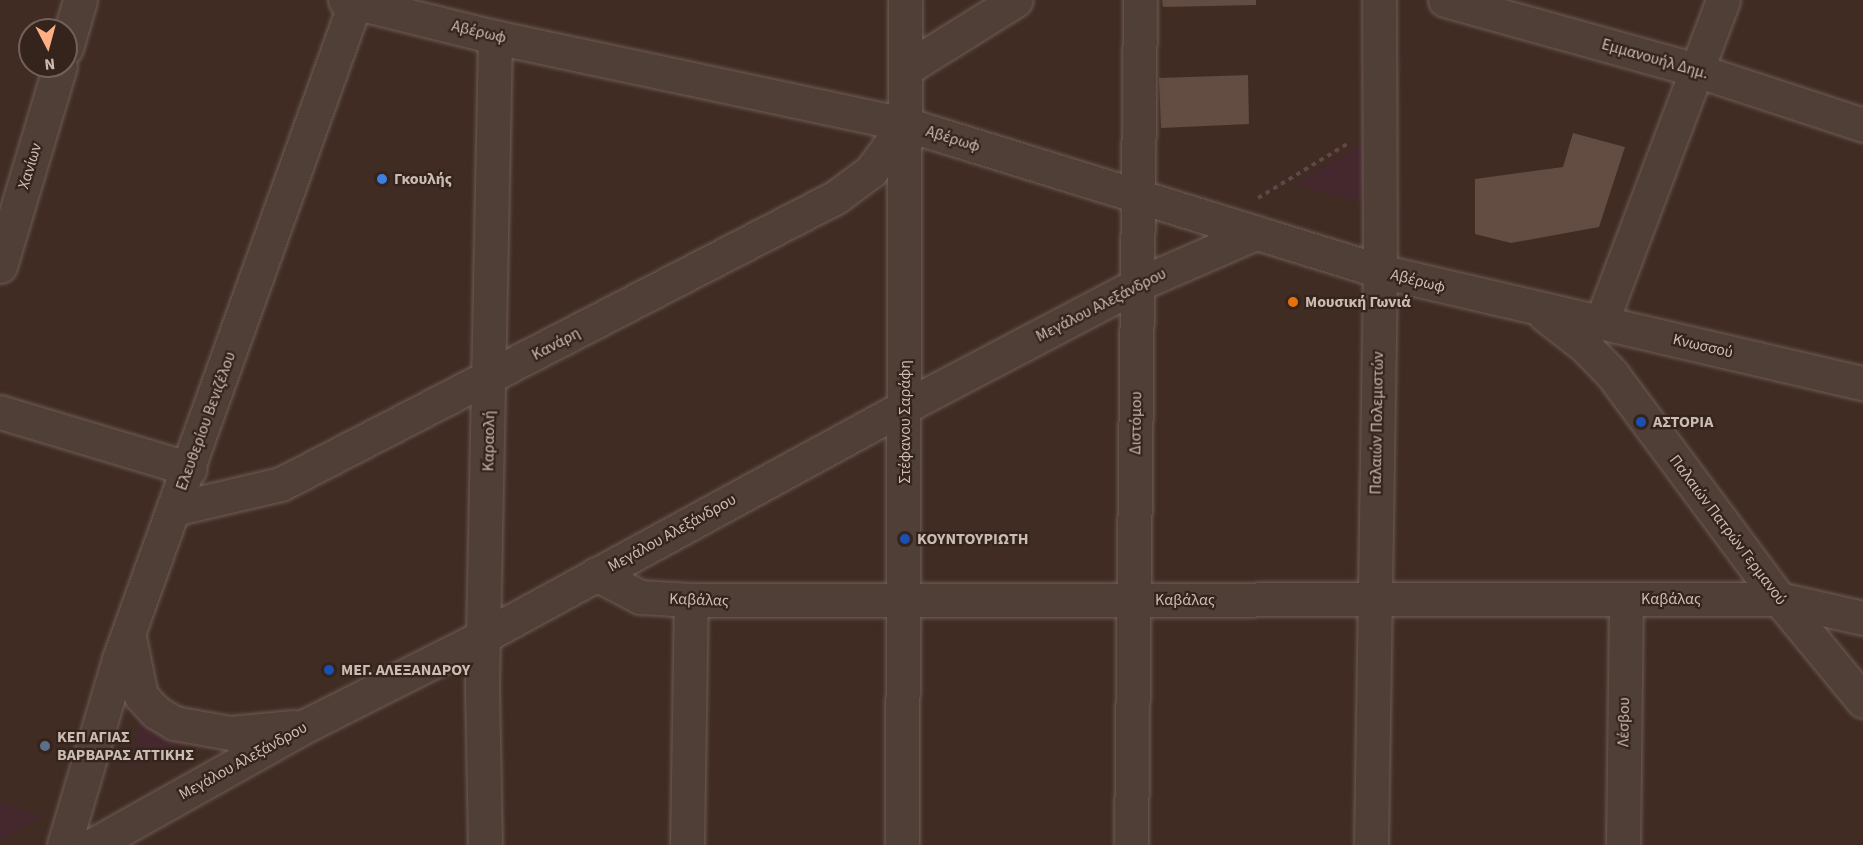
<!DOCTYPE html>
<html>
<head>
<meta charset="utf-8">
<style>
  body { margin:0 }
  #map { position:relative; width:1863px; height:845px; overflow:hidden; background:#402c23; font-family:"Source Sans 3",sans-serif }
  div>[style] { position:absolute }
  .green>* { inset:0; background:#45282e }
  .building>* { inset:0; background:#634c41 }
  .path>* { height:4px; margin-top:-2px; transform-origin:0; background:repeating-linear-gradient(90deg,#60464a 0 4.5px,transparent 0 9px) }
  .roads { filter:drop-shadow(0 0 2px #6e5d55) drop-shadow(0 0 2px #6e5d55) }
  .minor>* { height:33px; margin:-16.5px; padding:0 16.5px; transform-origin:16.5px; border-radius:16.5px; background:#503f37 }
  .dots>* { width:16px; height:16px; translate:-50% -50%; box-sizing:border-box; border:3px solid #35241c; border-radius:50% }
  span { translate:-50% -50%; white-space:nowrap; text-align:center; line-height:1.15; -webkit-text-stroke:4.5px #35241c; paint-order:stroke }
  .street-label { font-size:16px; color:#cbbcb3 }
  .poi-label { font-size:16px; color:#cbbcb3; font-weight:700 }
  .left { translate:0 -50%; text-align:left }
  .north { position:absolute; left:18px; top:18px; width:60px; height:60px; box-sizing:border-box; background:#35241c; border:2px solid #716158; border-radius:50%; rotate:174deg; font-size:16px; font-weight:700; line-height:24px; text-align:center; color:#cbbcb3 }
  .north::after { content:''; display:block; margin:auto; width:21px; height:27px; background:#ffaf84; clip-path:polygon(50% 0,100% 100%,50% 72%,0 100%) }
</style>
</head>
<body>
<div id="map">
  <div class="green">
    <div style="clip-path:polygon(1370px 139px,1370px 204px,1294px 184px)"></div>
    <div style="clip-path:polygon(142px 715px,196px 738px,129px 770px)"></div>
    <div style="clip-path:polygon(0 801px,43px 816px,0 841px)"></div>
  </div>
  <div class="building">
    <div style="clip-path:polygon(1162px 0,1256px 0,1256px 5px,1163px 7px)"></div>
    <div style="clip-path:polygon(1248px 75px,1249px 124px,1161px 128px,1159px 78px)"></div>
    <div style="clip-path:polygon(1573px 133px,1625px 147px,1599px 227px,1511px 243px,1475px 234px,1475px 179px,1563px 167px)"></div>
  </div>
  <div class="path">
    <div style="left:1258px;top:198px;width:104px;rotate:-31.2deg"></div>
  </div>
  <div class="roads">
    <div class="minor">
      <div style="left:345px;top:0;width:154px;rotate:13.9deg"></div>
      <div style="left:495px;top:37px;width:419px;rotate:12deg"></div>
      <div style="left:905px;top:124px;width:497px;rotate:17.2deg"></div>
      <div style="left:1380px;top:271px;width:496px;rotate:13.1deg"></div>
      <div style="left:1445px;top:0;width:264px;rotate:15.6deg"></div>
      <div style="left:1699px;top:71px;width:173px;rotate:18.2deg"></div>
      <div style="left:66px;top:48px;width:50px;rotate:-73.7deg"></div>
      <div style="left:907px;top:68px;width:128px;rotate:-32deg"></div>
      <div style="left:0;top:266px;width:209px;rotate:-73.3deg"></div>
      <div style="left:1545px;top:315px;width:51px;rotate:37.8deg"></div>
      <div style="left:1585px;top:346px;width:39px;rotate:46deg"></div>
      <div style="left:1612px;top:374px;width:280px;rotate:53.4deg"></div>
      <div style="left:1779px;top:599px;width:132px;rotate:50.5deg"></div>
      <div style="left:1601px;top:323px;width:345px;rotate:-69.3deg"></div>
      <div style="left:0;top:412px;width:198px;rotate:16.7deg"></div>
      <div style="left:174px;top:509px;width:110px;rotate:-13.2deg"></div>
      <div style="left:281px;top:484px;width:625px;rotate:-27.34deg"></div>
      <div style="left:836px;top:197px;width:44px;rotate:-36.6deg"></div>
      <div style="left:871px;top:171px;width:58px;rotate:-54.1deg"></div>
      <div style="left:596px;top:574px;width:50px;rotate:27.6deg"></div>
      <div style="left:640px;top:597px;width:51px;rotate:3.4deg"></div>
      <div style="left:691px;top:600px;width:1088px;rotate:-0.05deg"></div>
      <div style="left:1779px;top:599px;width:86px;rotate:12.7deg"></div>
      <div style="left:129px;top:637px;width:60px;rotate:78.5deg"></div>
      <div style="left:141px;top:696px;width:22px;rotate:47deg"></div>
      <div style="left:156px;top:712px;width:21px;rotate:31deg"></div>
      <div style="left:174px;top:723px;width:57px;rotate:10.1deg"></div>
      <div style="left:230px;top:733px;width:64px;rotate:-5.4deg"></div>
      <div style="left:64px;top:845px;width:194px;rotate:-73.5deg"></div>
      <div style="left:119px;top:659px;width:700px;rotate:-70.22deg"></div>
      <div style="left:93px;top:845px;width:245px;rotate:-29.3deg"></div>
      <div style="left:307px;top:725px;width:198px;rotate:-26.7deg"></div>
      <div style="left:484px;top:636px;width:481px;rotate:-28.6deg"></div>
      <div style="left:906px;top:406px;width:262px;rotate:-27.7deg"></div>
      <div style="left:1138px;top:284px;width:129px;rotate:-23.4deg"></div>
      <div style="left:485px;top:845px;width:160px;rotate:-91.1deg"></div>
      <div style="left:482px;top:685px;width:648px;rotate:-88.85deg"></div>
      <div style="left:687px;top:845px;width:245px;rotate:-89.1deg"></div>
      <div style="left:902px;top:845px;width:845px;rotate:-89.8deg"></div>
      <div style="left:1131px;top:845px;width:845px;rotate:-89.39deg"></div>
      <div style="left:1371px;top:845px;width:574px;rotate:-89.1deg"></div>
      <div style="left:1380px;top:271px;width:271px;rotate:-90.2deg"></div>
      <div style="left:1623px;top:845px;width:246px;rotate:-89.3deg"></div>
    </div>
  </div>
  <div class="dots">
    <div style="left:382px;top:179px;background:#3f7fe0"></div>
    <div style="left:1293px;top:302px;background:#e8710a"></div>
    <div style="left:1641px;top:422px;background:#1a4fb4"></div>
    <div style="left:905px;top:539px;background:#1a4fb4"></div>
    <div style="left:329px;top:670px;background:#1a4fb4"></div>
    <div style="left:45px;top:746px;background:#5c6f8a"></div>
  </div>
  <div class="street-label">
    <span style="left:479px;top:32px;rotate:13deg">Αβέρωφ</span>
    <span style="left:1655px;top:59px;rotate:16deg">Εμμανουήλ Δημ.</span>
    <span style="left:953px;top:139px;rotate:17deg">Αβέρωφ</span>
    <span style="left:30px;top:166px;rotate:-73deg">Χανίων</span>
    <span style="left:1418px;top:281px;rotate:14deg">Αβέρωφ</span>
    <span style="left:1101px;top:305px;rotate:-27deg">Μεγάλου Αλεξάνδρου</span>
    <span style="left:556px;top:344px;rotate:-28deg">Κανάρη</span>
    <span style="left:1703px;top:346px;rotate:13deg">Κνωσσού</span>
    <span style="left:206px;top:421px;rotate:-70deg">Ελευθερίου Βενιζέλου</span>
    <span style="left:905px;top:422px;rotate:-90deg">Στέφανου Σαράφη</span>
    <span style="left:1136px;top:423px;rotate:-89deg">Διστόμου</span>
    <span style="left:1377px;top:423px;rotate:-89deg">Παλαιών Πολεμιστών</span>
    <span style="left:489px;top:441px;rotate:-89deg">Καραολή</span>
    <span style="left:1728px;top:530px;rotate:53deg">Παλαιών Πατρών Γερμανού</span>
    <span style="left:672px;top:533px;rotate:-29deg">Μεγάλου Αλεξάνδρου</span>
    <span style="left:1671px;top:599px">Καβάλας</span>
    <span style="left:699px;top:600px;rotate:2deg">Καβάλας</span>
    <span style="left:1185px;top:600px">Καβάλας</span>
    <span style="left:1624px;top:722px;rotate:-89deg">Λέσβου</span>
    <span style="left:243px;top:761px;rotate:-29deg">Μεγάλου Αλεξάνδρου</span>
  </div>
  <div class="poi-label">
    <span class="left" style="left:394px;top:179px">Γκουλής</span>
    <span class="left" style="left:1305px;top:302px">Μουσική Γωνιά</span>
    <span class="left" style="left:1653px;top:422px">ΑΣΤΟΡΙΑ</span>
    <span class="left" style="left:917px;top:539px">ΚΟΥΝΤΟΥΡΙΩΤΗ</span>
    <span class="left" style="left:341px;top:670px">ΜΕΓ. ΑΛΕΞΑΝΔΡΟΥ</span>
    <span class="left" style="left:57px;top:746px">ΚΕΠ ΑΓΙΑΣ<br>ΒΑΡΒΑΡΑΣ ΑΤΤΙΚΗΣ</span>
  </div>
  <div class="north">N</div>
</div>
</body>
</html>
